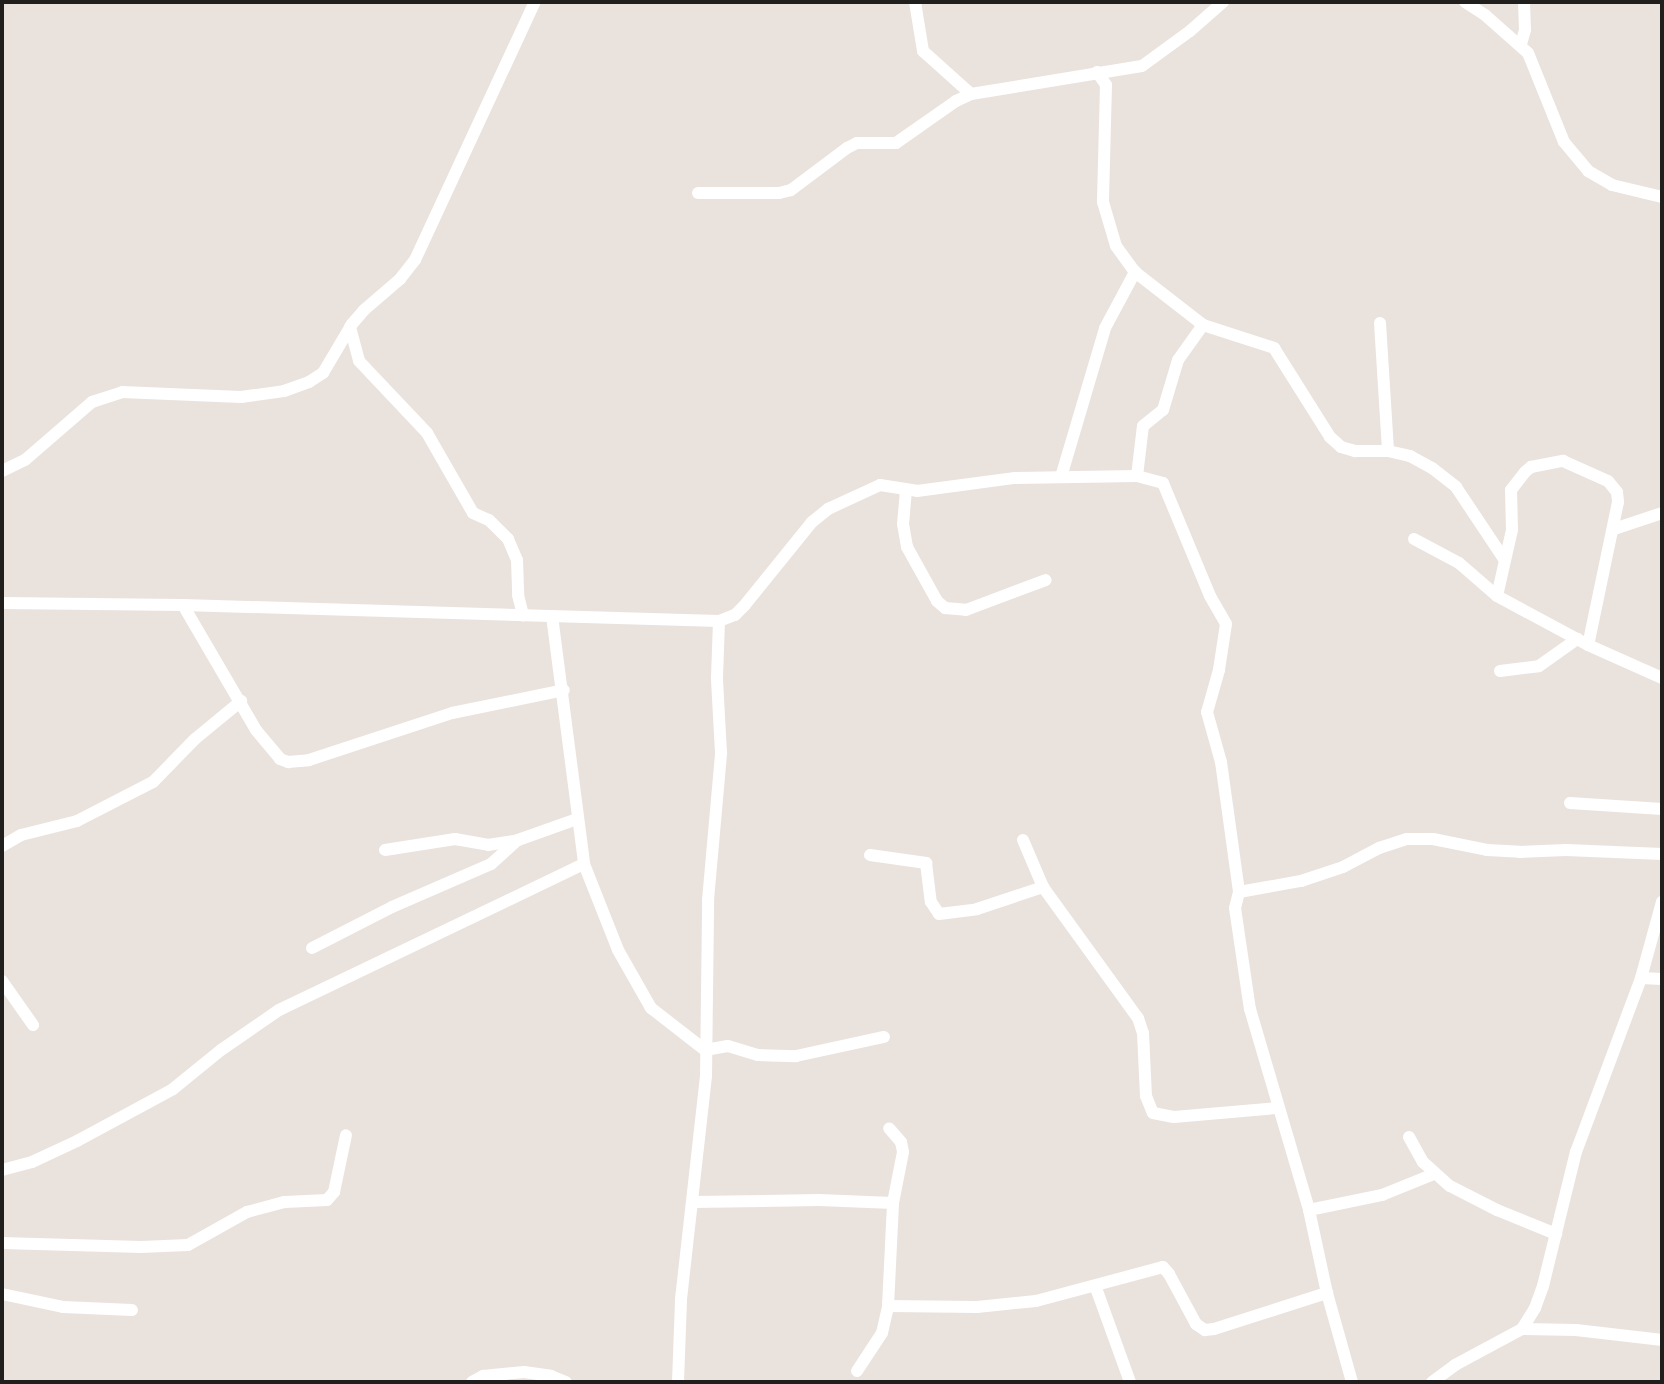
<!DOCTYPE html>
<html>
<head>
<meta charset="utf-8">
<style>
  body { margin:0 }
  #map { position:relative; width:1664px; height:1384px; overflow:hidden; background:#eae2dd; font-family:"Titillium Web",sans-serif }
  div>[style] { position:absolute }
  .minor>* { height:12px; margin:-6px; padding:0 6px; transform-origin:6px; border-radius:6px; background:#fff }
  span { translate:-50% -50%; white-space:nowrap; text-align:center; line-height:1.15; -webkit-text-stroke:5px #fff; paint-order:stroke }
  .frame { position:absolute; inset:0; border:4px solid #211f1d; pointer-events:none }
</style>
</head>
<body>
<div id="map">
  <div class="minor">
    <div style="left:915px;top:2px;width:50px;rotate:80.7deg"></div>
    <div style="left:923px;top:51px;width:64px;rotate:41.9deg"></div>
    <div style="left:1465px;top:2px;width:24px;rotate:33deg"></div>
    <div style="left:1485px;top:15px;width:57px;rotate:41.5deg"></div>
    <div style="left:1528px;top:53px;width:96px;rotate:68deg"></div>
    <div style="left:1564px;top:142px;width:38px;rotate:50deg"></div>
    <div style="left:1588px;top:171px;width:28px;rotate:30deg"></div>
    <div style="left:1612px;top:185px;width:51px;rotate:13.5deg"></div>
    <div style="left:1521px;top:44px;width:15px;rotate:-74deg"></div>
    <div style="left:1525px;top:30px;width:28px;rotate:-92deg"></div>
    <div style="left:1097px;top:72px;width:16px;rotate:55deg"></div>
    <div style="left:1106px;top:85px;width:117px;rotate:91.5deg"></div>
    <div style="left:1103px;top:202px;width:46px;rotate:73.5deg"></div>
    <div style="left:1116px;top:246px;width:32px;rotate:54deg"></div>
    <div style="left:1135px;top:272px;width:86px;rotate:37.9deg"></div>
    <div style="left:1203px;top:325px;width:75px;rotate:17.9deg"></div>
    <div style="left:1274px;top:348px;width:105px;rotate:57.8deg"></div>
    <div style="left:1330px;top:437px;width:15px;rotate:42deg"></div>
    <div style="left:1341px;top:447px;width:15px;rotate:16deg"></div>
    <div style="left:1355px;top:451px;width:33px"></div>
    <div style="left:1388px;top:451px;width:23px;rotate:13deg"></div>
    <div style="left:1410px;top:456px;width:25px;rotate:29deg"></div>
    <div style="left:1432px;top:468px;width:31px;rotate:38deg"></div>
    <div style="left:1456px;top:487px;width:87px;rotate:56.3deg"></div>
    <div style="left:698px;top:193px;width:81px"></div>
    <div style="left:779px;top:193px;width:12px;rotate:-14deg"></div>
    <div style="left:791px;top:190px;width:70px;rotate:-36.9deg"></div>
    <div style="left:847px;top:148px;width:11px;rotate:-27deg"></div>
    <div style="left:857px;top:143px;width:39px"></div>
    <div style="left:896px;top:143px;width:73px;rotate:-35deg"></div>
    <div style="left:956px;top:101px;width:17px;rotate:-25deg"></div>
    <div style="left:971px;top:94px;width:173px;rotate:-9.3deg"></div>
    <div style="left:1142px;top:66px;width:59px;rotate:-36.1deg"></div>
    <div style="left:1190px;top:31px;width:44px;rotate:-41.3deg"></div>
    <div style="left:1380px;top:323px;width:128px;rotate:86.4deg"></div>
    <div style="left:350px;top:327px;width:35px;rotate:75deg"></div>
    <div style="left:359px;top:361px;width:99px;rotate:46.6deg"></div>
    <div style="left:427px;top:433px;width:92px;rotate:60.1deg"></div>
    <div style="left:473px;top:513px;width:17px;rotate:24deg"></div>
    <div style="left:489px;top:520px;width:27px;rotate:45deg"></div>
    <div style="left:508px;top:539px;width:23px;rotate:67deg"></div>
    <div style="left:517px;top:560px;width:35px;rotate:88deg"></div>
    <div style="left:518px;top:595px;width:21px;rotate:76deg"></div>
    <div style="left:2px;top:471px;width:25px;rotate:-26deg"></div>
    <div style="left:25px;top:460px;width:89px;rotate:-40.9deg"></div>
    <div style="left:92px;top:402px;width:32px;rotate:-18deg"></div>
    <div style="left:122px;top:392px;width:119px;rotate:2.4deg"></div>
    <div style="left:241px;top:397px;width:43px;rotate:-7.9deg"></div>
    <div style="left:284px;top:391px;width:27px;rotate:-20deg"></div>
    <div style="left:309px;top:382px;width:17px;rotate:-33deg"></div>
    <div style="left:323px;top:373px;width:57px;rotate:-59.4deg"></div>
    <div style="left:352px;top:324px;width:18px;rotate:-49deg"></div>
    <div style="left:364px;top:310px;width:48px;rotate:-40.7deg"></div>
    <div style="left:400px;top:279px;width:24px;rotate:-52deg"></div>
    <div style="left:415px;top:260px;width:285px;rotate:-65.1deg"></div>
    <div style="left:1137px;top:476px;width:50px;rotate:-83.2deg"></div>
    <div style="left:1143px;top:426px;width:26px;rotate:-39deg"></div>
    <div style="left:1163px;top:410px;width:52px;rotate:-73.3deg"></div>
    <div style="left:1178px;top:360px;width:43px;rotate:-54.5deg"></div>
    <div style="left:1061px;top:477px;width:155px;rotate:-73.5deg"></div>
    <div style="left:1105px;top:328px;width:64px;rotate:-61.8deg"></div>
    <div style="left:906px;top:490px;width:34px;rotate:95deg"></div>
    <div style="left:903px;top:524px;width:23px;rotate:80deg"></div>
    <div style="left:907px;top:547px;width:62px;rotate:60.9deg"></div>
    <div style="left:937px;top:601px;width:11px;rotate:41deg"></div>
    <div style="left:945px;top:608px;width:21px;rotate:5deg"></div>
    <div style="left:966px;top:610px;width:85px;rotate:-20.6deg"></div>
    <div style="left:1614px;top:529px;width:51px;rotate:-18.4deg"></div>
    <div style="left:1414px;top:539px;width:51px;rotate:28.1deg"></div>
    <div style="left:1459px;top:563px;width:50px;rotate:41deg"></div>
    <div style="left:1497px;top:596px;width:103px;rotate:28.3deg"></div>
    <div style="left:1588px;top:645px;width:81px;rotate:24deg"></div>
    <div style="left:1497px;top:596px;width:68px;rotate:-77.2deg"></div>
    <div style="left:1512px;top:530px;width:40px;rotate:-91.4deg"></div>
    <div style="left:1511px;top:490px;width:23px;rotate:-52deg"></div>
    <div style="left:1525px;top:472px;width:8px;rotate:-40deg"></div>
    <div style="left:1531px;top:467px;width:33px;rotate:-11deg"></div>
    <div style="left:1563px;top:461px;width:49px;rotate:24deg"></div>
    <div style="left:1608px;top:481px;width:14px;rotate:51deg"></div>
    <div style="left:1617px;top:492px;width:10px;rotate:84deg"></div>
    <div style="left:1618px;top:502px;width:146px;rotate:101.8deg"></div>
    <div style="left:2px;top:603px;width:181px;rotate:0.6deg"></div>
    <div style="left:183px;top:605px;width:536px;rotate:1.71deg"></div>
    <div style="left:719px;top:621px;width:17px;rotate:-21deg"></div>
    <div style="left:735px;top:615px;width:13px;rotate:-45deg"></div>
    <div style="left:744px;top:606px;width:108px;rotate:-51deg"></div>
    <div style="left:812px;top:522px;width:21px;rotate:-39deg"></div>
    <div style="left:828px;top:509px;width:57px;rotate:-24.8deg"></div>
    <div style="left:880px;top:485px;width:37px;rotate:9deg"></div>
    <div style="left:917px;top:491px;width:99px;rotate:-7.6deg"></div>
    <div style="left:1015px;top:478px;width:122px;rotate:-0.9deg"></div>
    <div style="left:1137px;top:476px;width:27px;rotate:15deg"></div>
    <div style="left:1163px;top:483px;width:122px;rotate:67.4deg"></div>
    <div style="left:1210px;top:596px;width:32px;rotate:60deg"></div>
    <div style="left:1226px;top:624px;width:47px;rotate:98.7deg"></div>
    <div style="left:1219px;top:670px;width:44px;rotate:105.9deg"></div>
    <div style="left:1207px;top:712px;width:52px;rotate:74.4deg"></div>
    <div style="left:1221px;top:762px;width:131px;rotate:82.1deg"></div>
    <div style="left:1239px;top:892px;width:16px;rotate:104deg"></div>
    <div style="left:1235px;top:908px;width:102px;rotate:81.6deg"></div>
    <div style="left:1250px;top:1009px;width:209px;rotate:73.6deg"></div>
    <div style="left:1309px;top:1210px;width:85px;rotate:77.8deg"></div>
    <div style="left:1327px;top:1293px;width:92px;rotate:74.3deg"></div>
    <div style="left:183px;top:605px;width:145px;rotate:59.7deg"></div>
    <div style="left:256px;top:730px;width:38px;rotate:50deg"></div>
    <div style="left:280px;top:759px;width:9px;rotate:21deg"></div>
    <div style="left:288px;top:762px;width:21px;rotate:-5deg"></div>
    <div style="left:309px;top:760px;width:151px;rotate:-18.2deg"></div>
    <div style="left:452px;top:713px;width:114px;rotate:-11.6deg"></div>
    <div style="left:552px;top:616px;width:250px;rotate:82.6deg"></div>
    <div style="left:584px;top:864px;width:92px;rotate:68.4deg"></div>
    <div style="left:618px;top:950px;width:67px;rotate:60.4deg"></div>
    <div style="left:651px;top:1008px;width:68px;rotate:37.9deg"></div>
    <div style="left:705px;top:1050px;width:23px;rotate:-10deg"></div>
    <div style="left:728px;top:1046px;width:31px;rotate:17deg"></div>
    <div style="left:758px;top:1055px;width:38px;rotate:2deg"></div>
    <div style="left:796px;top:1056px;width:90px;rotate:-12.2deg"></div>
    <div style="left:1500px;top:671px;width:39px;rotate:-7deg"></div>
    <div style="left:1539px;top:666px;width:47px;rotate:-35.4deg"></div>
    <div style="left:1570px;top:803px;width:92px;rotate:3.7deg"></div>
    <div style="left:1023px;top:840px;width:51px;rotate:66.9deg"></div>
    <div style="left:1043px;top:887px;width:162px;rotate:54.1deg"></div>
    <div style="left:1138px;top:1018px;width:16px;rotate:72deg"></div>
    <div style="left:1143px;top:1033px;width:63px;rotate:87.3deg"></div>
    <div style="left:1146px;top:1096px;width:18px;rotate:68deg"></div>
    <div style="left:1153px;top:1113px;width:21px;rotate:11deg"></div>
    <div style="left:1174px;top:1117px;width:103px;rotate:-5deg"></div>
    <div style="left:2px;top:846px;width:22px;rotate:-30deg"></div>
    <div style="left:21px;top:835px;width:58px;rotate:-14deg"></div>
    <div style="left:77px;top:821px;width:85px;rotate:-27.2deg"></div>
    <div style="left:153px;top:782px;width:60px;rotate:-45.7deg"></div>
    <div style="left:195px;top:739px;width:60px;rotate:-39.6deg"></div>
    <div style="left:385px;top:850px;width:71px;rotate:-8.9deg"></div>
    <div style="left:455px;top:839px;width:34px;rotate:10deg"></div>
    <div style="left:488px;top:845px;width:30px;rotate:-9deg"></div>
    <div style="left:518px;top:840px;width:63px;rotate:-19.6deg"></div>
    <div style="left:870px;top:855px;width:57px;rotate:8.1deg"></div>
    <div style="left:926px;top:863px;width:39px;rotate:83deg"></div>
    <div style="left:931px;top:902px;width:14px;rotate:56deg"></div>
    <div style="left:939px;top:914px;width:38px;rotate:-7deg"></div>
    <div style="left:977px;top:909px;width:70px;rotate:-18.4deg"></div>
    <div style="left:1239px;top:892px;width:63px;rotate:-10.1deg"></div>
    <div style="left:1301px;top:881px;width:44px;rotate:-18.4deg"></div>
    <div style="left:1343px;top:867px;width:41px;rotate:-27.8deg"></div>
    <div style="left:1379px;top:848px;width:29px;rotate:-18deg"></div>
    <div style="left:1407px;top:839px;width:26px"></div>
    <div style="left:1433px;top:839px;width:55px;rotate:11.5deg"></div>
    <div style="left:1487px;top:850px;width:33px;rotate:3deg"></div>
    <div style="left:1520px;top:852px;width:46px;rotate:-2.5deg"></div>
    <div style="left:1566px;top:850px;width:96px;rotate:2.4deg"></div>
    <div style="left:312px;top:948px;width:90px;rotate:-27.1deg"></div>
    <div style="left:392px;top:907px;width:108px;rotate:-23.5deg"></div>
    <div style="left:491px;top:864px;width:36px;rotate:-42deg"></div>
    <div style="left:1641px;top:978px;width:21px;rotate:3deg"></div>
    <div style="left:2px;top:981px;width:54px;rotate:54.8deg"></div>
    <div style="left:1409px;top:1137px;width:29px;rotate:61deg"></div>
    <div style="left:1423px;top:1162px;width:36px;rotate:42deg"></div>
    <div style="left:1450px;top:1186px;width:53px;rotate:27.1deg"></div>
    <div style="left:1497px;top:1210px;width:64px;rotate:22.1deg"></div>
    <div style="left:2px;top:1170px;width:31px;rotate:-15deg"></div>
    <div style="left:32px;top:1162px;width:50px;rotate:-25deg"></div>
    <div style="left:77px;top:1141px;width:109px;rotate:-28.4deg"></div>
    <div style="left:173px;top:1089px;width:62px;rotate:-39.1deg"></div>
    <div style="left:221px;top:1050px;width:70px;rotate:-34.6deg"></div>
    <div style="left:279px;top:1010px;width:338px;rotate:-25.6deg"></div>
    <div style="left:694px;top:1202px;width:125px;rotate:-0.9deg"></div>
    <div style="left:819px;top:1200px;width:74px;rotate:2.3deg"></div>
    <div style="left:1309px;top:1210px;width:75px;rotate:-11.6deg"></div>
    <div style="left:1382px;top:1195px;width:56px;rotate:-22deg"></div>
    <div style="left:2px;top:1243px;width:139px;rotate:1.6deg"></div>
    <div style="left:141px;top:1247px;width:47px;rotate:-2.4deg"></div>
    <div style="left:188px;top:1245px;width:68px;rotate:-29.2deg"></div>
    <div style="left:247px;top:1212px;width:39px;rotate:-15deg"></div>
    <div style="left:285px;top:1202px;width:42px;rotate:-2.7deg"></div>
    <div style="left:327px;top:1200px;width:11px;rotate:-49deg"></div>
    <div style="left:334px;top:1192px;width:58px;rotate:-78.1deg"></div>
    <div style="left:1096px;top:1288px;width:100px;rotate:70.1deg"></div>
    <div style="left:2px;top:1294px;width:62px;rotate:12deg"></div>
    <div style="left:63px;top:1307px;width:69px;rotate:2.5deg"></div>
    <div style="left:888px;top:1306px;width:89px;rotate:0.6deg"></div>
    <div style="left:977px;top:1307px;width:59px;rotate:-5.8deg"></div>
    <div style="left:1036px;top:1301px;width:131px;rotate:-15deg"></div>
    <div style="left:1163px;top:1267px;width:9px;rotate:49deg"></div>
    <div style="left:1169px;top:1274px;width:57px;rotate:61.6deg"></div>
    <div style="left:1196px;top:1324px;width:11px;rotate:34deg"></div>
    <div style="left:1205px;top:1330px;width:9px;rotate:-6deg"></div>
    <div style="left:1214px;top:1329px;width:119px;rotate:-17.7deg"></div>
    <div style="left:1522px;top:1329px;width:54px;rotate:1.1deg"></div>
    <div style="left:1576px;top:1330px;width:87px;rotate:6.6deg"></div>
    <div style="left:857px;top:1371px;width:45px;rotate:-56.7deg"></div>
    <div style="left:882px;top:1333px;width:28px;rotate:-77deg"></div>
    <div style="left:888px;top:1306px;width:103px;rotate:-87.2deg"></div>
    <div style="left:893px;top:1203px;width:52px;rotate:-78.9deg"></div>
    <div style="left:903px;top:1152px;width:10px;rotate:-101deg"></div>
    <div style="left:901px;top:1142px;width:18px;rotate:-131deg"></div>
    <div style="left:472px;top:1382px;width:13px;rotate:-29deg"></div>
    <div style="left:483px;top:1376px;width:41px;rotate:-5.6deg"></div>
    <div style="left:524px;top:1372px;width:27px;rotate:8deg"></div>
    <div style="left:551px;top:1376px;width:16px;rotate:22deg"></div>
    <div style="left:678px;top:1382px;width:83px;rotate:-87.9deg"></div>
    <div style="left:681px;top:1299px;width:224px;rotate:-83.6deg"></div>
    <div style="left:706px;top:1076px;width:176px;rotate:-89.3deg"></div>
    <div style="left:708px;top:900px;width:148px;rotate:-84.9deg"></div>
    <div style="left:721px;top:753px;width:75px;rotate:-93.1deg"></div>
    <div style="left:717px;top:678px;width:57px;rotate:-88deg"></div>
    <div style="left:1432px;top:1382px;width:29px;rotate:-36deg"></div>
    <div style="left:1455px;top:1365px;width:76px;rotate:-28.2deg"></div>
    <div style="left:1522px;top:1329px;width:25px;rotate:-58deg"></div>
    <div style="left:1535px;top:1308px;width:23px;rotate:-70deg"></div>
    <div style="left:1543px;top:1286px;width:138px;rotate:-76.2deg"></div>
    <div style="left:1576px;top:1152px;width:186px;rotate:-69.5deg"></div>
    <div style="left:1641px;top:978px;width:79px;rotate:-74.6deg"></div>
  </div>
  <div class="frame"></div>
</div>
</body>
</html>
